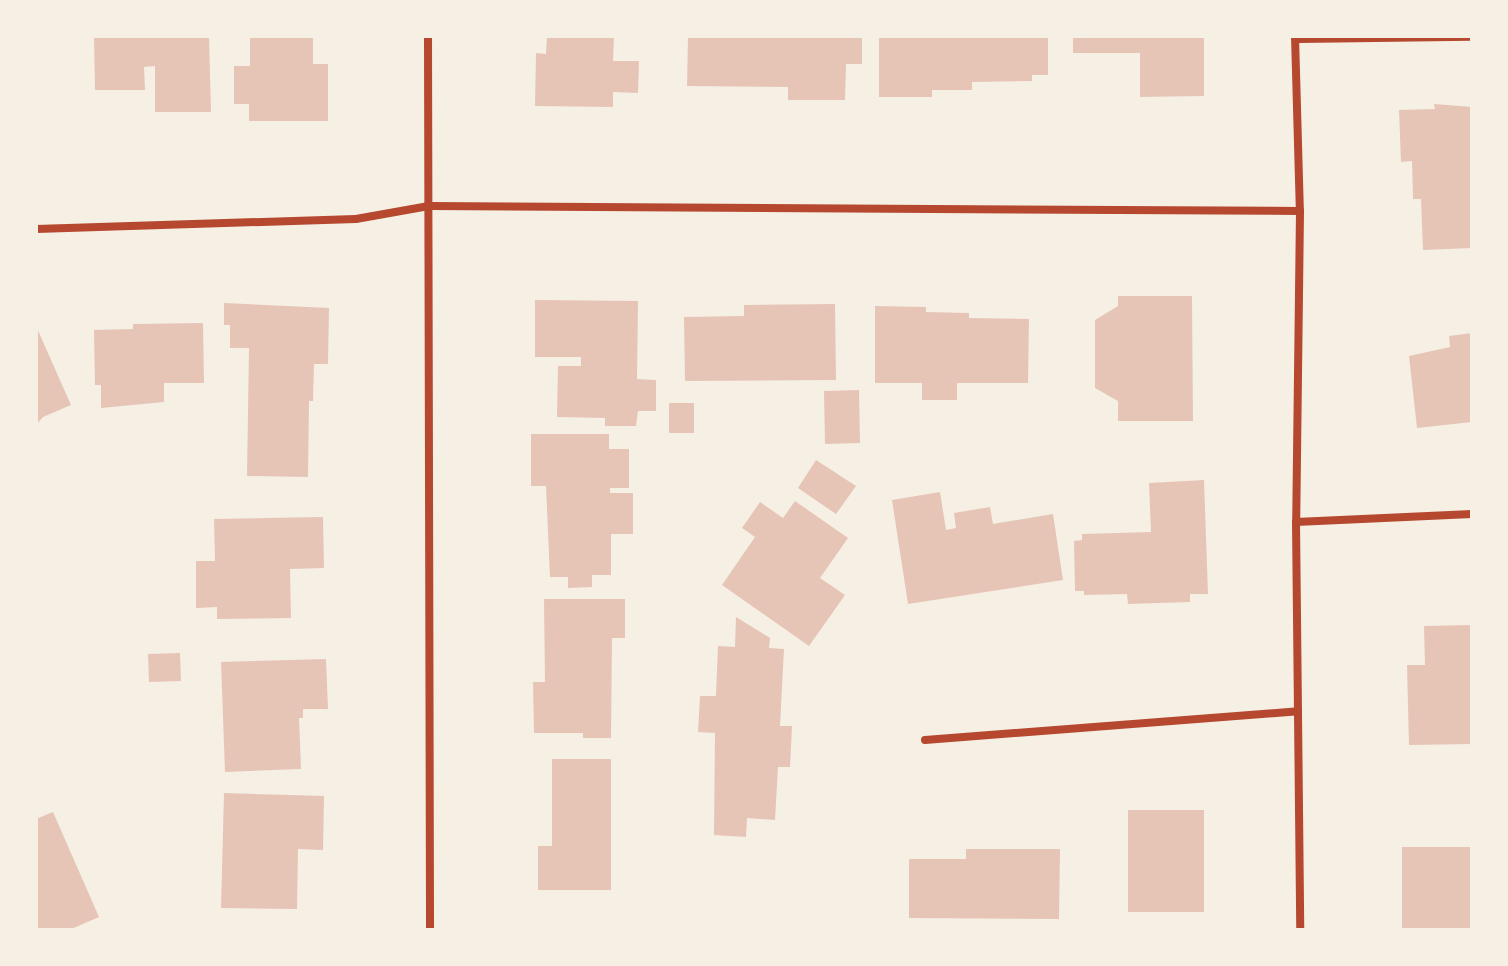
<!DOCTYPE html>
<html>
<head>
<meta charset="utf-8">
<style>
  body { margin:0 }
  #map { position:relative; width:1508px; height:966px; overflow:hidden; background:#f6efe4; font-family:Poppins,sans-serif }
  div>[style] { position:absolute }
  .building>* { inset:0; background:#e6c5b7 }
  .minor>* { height:8px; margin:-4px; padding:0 4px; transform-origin:4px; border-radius:4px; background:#b5482f }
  span { translate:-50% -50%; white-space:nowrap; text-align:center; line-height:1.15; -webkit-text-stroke:6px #f6efe4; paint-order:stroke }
  .frame { position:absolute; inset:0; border:38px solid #f6efe4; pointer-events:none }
</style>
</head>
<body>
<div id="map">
  <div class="building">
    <div style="clip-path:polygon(94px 36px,209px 36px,211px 112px,155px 112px,155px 66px,144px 67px,145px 90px,95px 90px)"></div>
    <div style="clip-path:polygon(250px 36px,313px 36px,313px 64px,328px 64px,328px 121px,249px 121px,249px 104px,234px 104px,234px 66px,250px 66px)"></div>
    <div style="clip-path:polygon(547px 36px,614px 36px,613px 61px,639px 61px,638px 93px,613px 92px,613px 107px,535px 106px,536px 53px,546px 54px)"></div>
    <div style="clip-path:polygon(688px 36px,862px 36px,862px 64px,846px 64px,845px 100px,788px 100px,788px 87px,687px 86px)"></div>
    <div style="clip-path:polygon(879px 36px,1048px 36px,1048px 75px,1032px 75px,1032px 81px,972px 82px,972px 90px,932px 90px,932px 97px,879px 97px)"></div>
    <div style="clip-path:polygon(1073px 36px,1204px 36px,1204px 96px,1140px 97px,1140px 53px,1073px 53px)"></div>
    <div style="clip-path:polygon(1434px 104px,1472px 107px,1472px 248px,1423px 250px,1421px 199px,1413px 199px,1412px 161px,1401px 162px,1399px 110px,1435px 109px)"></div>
    <div style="clip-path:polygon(1118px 296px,1192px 296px,1193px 421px,1118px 421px,1118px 401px,1095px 388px,1095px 320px,1118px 306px)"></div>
    <div style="clip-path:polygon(535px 300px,638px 301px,637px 379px,656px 380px,656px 411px,638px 411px,636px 426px,605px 426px,605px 418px,557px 417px,558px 366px,581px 366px,581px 357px,535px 357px)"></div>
    <div style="clip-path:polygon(224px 303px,329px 308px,328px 364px,314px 364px,313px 401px,309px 401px,308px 477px,247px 476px,249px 348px,230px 348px,230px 325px,224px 325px)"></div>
    <div style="clip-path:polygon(835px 304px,836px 380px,685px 381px,684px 317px,744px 316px,744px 305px)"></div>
    <div style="clip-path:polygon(875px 306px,926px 307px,926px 312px,969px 313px,969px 318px,1029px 319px,1028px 383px,957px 383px,957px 400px,922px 400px,922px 383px,875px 383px)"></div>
    <div style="clip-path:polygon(203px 323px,204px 383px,164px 383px,164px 402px,101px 408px,101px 385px,95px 385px,94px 330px,133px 329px,133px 324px)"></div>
    <div style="clip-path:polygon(36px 326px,71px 405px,43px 417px,36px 425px)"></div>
    <div style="clip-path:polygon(1472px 333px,1472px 422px,1417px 428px,1409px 356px,1450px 347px,1449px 336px)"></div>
    <div style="clip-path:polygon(859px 390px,860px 443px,825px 444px,824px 391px)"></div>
    <div style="clip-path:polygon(669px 403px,694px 403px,694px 433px,669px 433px)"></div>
    <div style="clip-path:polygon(531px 434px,609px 434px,609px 449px,629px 449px,629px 488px,610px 488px,610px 493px,633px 493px,633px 534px,611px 534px,611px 575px,592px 575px,592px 587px,568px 588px,568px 577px,550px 577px,546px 486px,531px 486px)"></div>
    <div style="clip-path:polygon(816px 460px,856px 486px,836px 514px,798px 488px)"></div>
    <div style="clip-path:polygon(1204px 480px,1208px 594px,1190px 594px,1190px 602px,1128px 604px,1127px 594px,1084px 595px,1084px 591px,1075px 591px,1074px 541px,1082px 540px,1082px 534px,1151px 532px,1149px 483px)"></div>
    <div style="clip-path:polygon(940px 492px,946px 530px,956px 528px,954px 513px,990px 507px,993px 524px,1053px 514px,1063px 580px,908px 604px,892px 500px)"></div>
    <div style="clip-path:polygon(795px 501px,848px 538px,820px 578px,845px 595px,809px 646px,722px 585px,755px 537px,742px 528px,760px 502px,783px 518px)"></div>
    <div style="clip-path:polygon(323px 517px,324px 568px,290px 569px,291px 618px,217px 619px,217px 607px,196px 608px,196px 561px,215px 561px,214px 519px)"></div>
    <div style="clip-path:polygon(544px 599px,625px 599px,625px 638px,612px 638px,611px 738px,583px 738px,583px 733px,534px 733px,533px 682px,545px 682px)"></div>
    <div style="clip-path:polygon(736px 617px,770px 638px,769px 648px,784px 649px,780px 726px,792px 726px,790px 767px,778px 767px,775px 820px,747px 818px,746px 837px,714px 835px,715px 733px,698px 732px,700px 696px,716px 696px,718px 646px,735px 647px)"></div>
    <div style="clip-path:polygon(1472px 625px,1472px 744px,1409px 745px,1407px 665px,1425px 665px,1424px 626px)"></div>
    <div style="clip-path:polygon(180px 653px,181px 681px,149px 682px,148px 654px)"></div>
    <div style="clip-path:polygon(326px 659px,328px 709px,303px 709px,303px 718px,299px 718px,301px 769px,225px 772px,221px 662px)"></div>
    <div style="clip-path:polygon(552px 759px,611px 759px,611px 890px,538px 890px,538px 846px,552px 846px)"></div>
    <div style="clip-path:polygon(224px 793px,324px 796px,323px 850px,298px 849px,297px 909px,221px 908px)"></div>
    <div style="clip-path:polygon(1128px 810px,1204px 810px,1204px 912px,1128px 912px)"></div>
    <div style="clip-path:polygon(53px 812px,99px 917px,69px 930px,36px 930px,36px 819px)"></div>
    <div style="clip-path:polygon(1402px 847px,1471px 847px,1471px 930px,1402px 930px)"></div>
    <div style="clip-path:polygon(966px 849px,1060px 849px,1059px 919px,909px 918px,909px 859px,966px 859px)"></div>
  </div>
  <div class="minor">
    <div style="left:428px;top:36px;width:894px;rotate:89.87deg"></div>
    <div style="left:1295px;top:36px;width:175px;rotate:88.4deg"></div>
    <div style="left:1300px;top:211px;width:311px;rotate:90.7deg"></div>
    <div style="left:1296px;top:522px;width:408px;rotate:89.4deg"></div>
    <div style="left:1298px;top:39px;width:174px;rotate:-0.7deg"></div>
    <div style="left:36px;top:229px;width:320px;rotate:-1.8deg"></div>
    <div style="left:356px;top:219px;width:74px;rotate:-10.1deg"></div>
    <div style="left:429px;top:206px;width:871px;rotate:0.33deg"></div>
    <div style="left:1296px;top:522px;width:176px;rotate:-2.6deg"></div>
    <div style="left:925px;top:740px;width:374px;rotate:-4.4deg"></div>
  </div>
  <div class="frame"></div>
</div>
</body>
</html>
